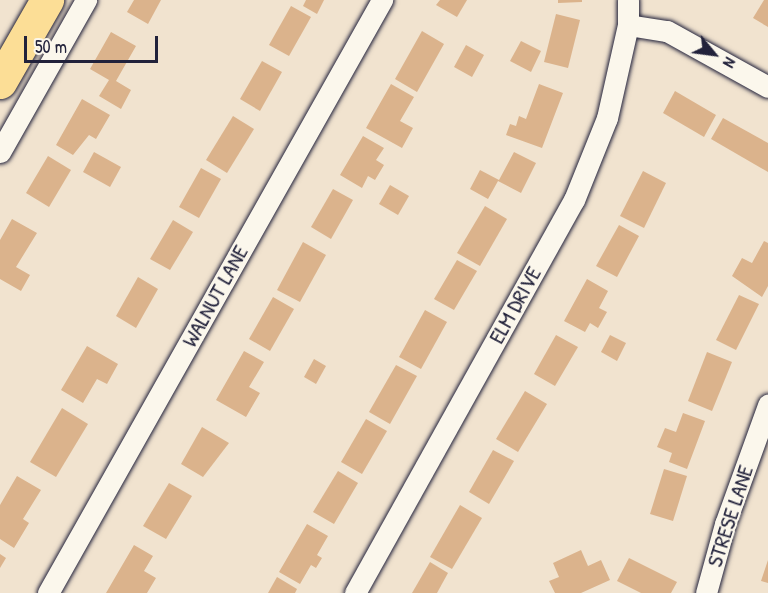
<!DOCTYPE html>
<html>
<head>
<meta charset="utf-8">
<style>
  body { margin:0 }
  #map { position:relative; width:768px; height:593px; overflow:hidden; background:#f1e3cf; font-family:"Patrick Hand",sans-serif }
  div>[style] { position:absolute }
  .building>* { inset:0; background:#dbb38c }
  .roads { filter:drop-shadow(0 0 2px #22223b) drop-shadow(0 0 2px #22223b) }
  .minor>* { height:21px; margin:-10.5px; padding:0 10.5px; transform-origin:10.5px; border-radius:10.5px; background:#fbf7ec }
  .trunk>* { height:33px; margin:-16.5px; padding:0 16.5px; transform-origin:16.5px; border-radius:16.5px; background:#fcde96 }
  span { translate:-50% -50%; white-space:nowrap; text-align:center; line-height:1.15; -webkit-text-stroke:4.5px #fbf7ec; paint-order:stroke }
  .street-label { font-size:22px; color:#22223b }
  .north { position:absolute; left:684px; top:24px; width:60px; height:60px; -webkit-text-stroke:4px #fbf7ec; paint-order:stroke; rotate:119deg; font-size:16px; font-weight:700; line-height:24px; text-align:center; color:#22223b }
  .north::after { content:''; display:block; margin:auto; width:21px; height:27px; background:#22223b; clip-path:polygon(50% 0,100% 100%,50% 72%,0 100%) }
  .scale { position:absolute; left:24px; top:36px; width:134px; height:27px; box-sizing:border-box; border:3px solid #22223b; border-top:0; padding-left:8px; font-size:18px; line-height:21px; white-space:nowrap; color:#22223b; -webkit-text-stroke:4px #fbf7ec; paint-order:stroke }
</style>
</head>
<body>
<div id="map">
  <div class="building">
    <div style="clip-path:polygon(134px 0,161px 0,148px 24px,127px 12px)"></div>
    <div style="clip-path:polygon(306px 0,324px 0,317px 14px,303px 6px)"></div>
    <div style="clip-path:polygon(440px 0,467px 0,457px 17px,436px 5px)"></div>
    <div style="clip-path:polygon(558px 0,582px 0,582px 2px,558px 3px)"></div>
    <div style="clip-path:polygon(764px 0,768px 0,768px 27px,753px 18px)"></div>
    <div style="clip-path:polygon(291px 6px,311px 17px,289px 56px,269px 45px)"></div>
    <div style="clip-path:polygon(556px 14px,580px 20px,568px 68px,544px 62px)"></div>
    <div style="clip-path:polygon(422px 31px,444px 44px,417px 92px,395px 79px)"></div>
    <div style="clip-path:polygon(111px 32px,136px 46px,116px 81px,131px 90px,121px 109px,99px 96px,109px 80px,90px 69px)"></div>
    <div style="clip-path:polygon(521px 41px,541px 51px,531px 72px,510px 61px)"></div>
    <div style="clip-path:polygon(466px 45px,484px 55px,472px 77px,454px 67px)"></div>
    <div style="clip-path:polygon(262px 61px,282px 72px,260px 111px,240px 99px)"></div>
    <div style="clip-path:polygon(391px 84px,414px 97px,400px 121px,413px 128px,402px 148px,366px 128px)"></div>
    <div style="clip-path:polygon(539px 84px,563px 93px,542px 148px,506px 135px,510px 124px,516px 126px,519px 116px,526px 119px)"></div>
    <div style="clip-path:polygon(675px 91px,716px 115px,704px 137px,663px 113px)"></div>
    <div style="clip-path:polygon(82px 99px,110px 115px,96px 139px,89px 135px,73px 155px,56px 145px)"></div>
    <div style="clip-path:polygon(233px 116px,254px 129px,227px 173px,206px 160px)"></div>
    <div style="clip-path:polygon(723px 118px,768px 143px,768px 172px,711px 139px)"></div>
    <div style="clip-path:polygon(363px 136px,384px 148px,376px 160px,384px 165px,375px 180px,368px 176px,362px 188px,340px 175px)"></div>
    <div style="clip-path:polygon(94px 152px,121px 167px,110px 187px,83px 172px)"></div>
    <div style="clip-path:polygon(514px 152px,536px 163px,521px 193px,498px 181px,488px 199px,470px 189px,480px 170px,499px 180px)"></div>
    <div style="clip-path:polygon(48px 156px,71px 170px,49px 207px,26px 193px)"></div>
    <div style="clip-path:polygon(201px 168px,221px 179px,199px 218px,179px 207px)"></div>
    <div style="clip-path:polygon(643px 171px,666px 183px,644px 228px,620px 216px)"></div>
    <div style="clip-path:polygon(390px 185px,409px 196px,398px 215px,379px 204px)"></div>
    <div style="clip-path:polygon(333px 189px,353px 200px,331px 239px,311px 227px)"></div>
    <div style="clip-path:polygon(485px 206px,507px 219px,480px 266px,457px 253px)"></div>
    <div style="clip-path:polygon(12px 219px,37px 233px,16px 267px,30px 275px,21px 291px,0 279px,0 240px)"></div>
    <div style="clip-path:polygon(173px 220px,193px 232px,170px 270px,150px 259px)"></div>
    <div style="clip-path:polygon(619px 225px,639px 236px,617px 277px,596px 266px)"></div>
    <div style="clip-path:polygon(764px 241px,768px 243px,768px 286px,762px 297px,732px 276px,742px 258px,752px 263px)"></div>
    <div style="clip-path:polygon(303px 242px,326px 255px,300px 302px,277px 290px)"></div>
    <div style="clip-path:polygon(457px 260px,477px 271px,454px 310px,434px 299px)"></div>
    <div style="clip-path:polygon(138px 277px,158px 289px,136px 328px,116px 316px)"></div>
    <div style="clip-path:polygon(587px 279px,608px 291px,599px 308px,607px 312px,598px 328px,590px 323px,585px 332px,564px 321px)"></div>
    <div style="clip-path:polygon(739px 295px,759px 304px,736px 350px,716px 340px)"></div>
    <div style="clip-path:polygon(273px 297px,294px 309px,270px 351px,249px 339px)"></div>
    <div style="clip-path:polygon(425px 310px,447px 322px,421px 369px,399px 357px)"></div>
    <div style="clip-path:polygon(556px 335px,578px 347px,555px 386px,534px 374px)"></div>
    <div style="clip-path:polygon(610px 335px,626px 343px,617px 361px,601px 352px)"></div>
    <div style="clip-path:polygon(87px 346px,118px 364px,107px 384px,97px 379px,83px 403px,61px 390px)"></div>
    <div style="clip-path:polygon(244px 351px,264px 362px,249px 387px,260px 393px,246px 417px,216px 400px)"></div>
    <div style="clip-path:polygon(707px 352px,732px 362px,712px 411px,688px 401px)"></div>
    <div style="clip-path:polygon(314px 359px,326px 366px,316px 384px,304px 377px)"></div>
    <div style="clip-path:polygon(396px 365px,417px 376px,390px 424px,369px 412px)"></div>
    <div style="clip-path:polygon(525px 391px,547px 404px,518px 452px,496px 439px)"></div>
    <div style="clip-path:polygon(62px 408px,88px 424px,56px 477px,30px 462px)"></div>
    <div style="clip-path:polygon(683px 413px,705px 421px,687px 469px,669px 462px,672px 453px,657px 447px,665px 428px,676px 432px)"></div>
    <div style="clip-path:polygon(366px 419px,387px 431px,362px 474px,341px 462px)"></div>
    <div style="clip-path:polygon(202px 427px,229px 443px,203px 477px,181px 464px)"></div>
    <div style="clip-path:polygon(493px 450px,514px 461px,489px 504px,469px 492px)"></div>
    <div style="clip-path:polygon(664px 469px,687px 476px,673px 521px,650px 514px)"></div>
    <div style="clip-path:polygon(338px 471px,358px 483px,334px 524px,313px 512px)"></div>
    <div style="clip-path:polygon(17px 476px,41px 490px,23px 519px,29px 523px,14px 548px,0 539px,0 505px)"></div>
    <div style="clip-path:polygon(169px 483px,192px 496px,166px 539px,143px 526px)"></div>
    <div style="clip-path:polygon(460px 505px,482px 518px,452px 569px,430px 557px)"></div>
    <div style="clip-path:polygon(307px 524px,328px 536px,317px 555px,322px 558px,316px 568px,311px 565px,300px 584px,279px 572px)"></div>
    <div style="clip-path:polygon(134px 545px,153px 556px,144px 571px,156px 578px,147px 593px,106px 593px)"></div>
    <div style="clip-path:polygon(581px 550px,588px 566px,601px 560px,610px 580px,581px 593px,555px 593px,549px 581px,559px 577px,553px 563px)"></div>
    <div style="clip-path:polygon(0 554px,6px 558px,0 568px)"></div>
    <div style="clip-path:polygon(629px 558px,677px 582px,671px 593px,641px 593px,617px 581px)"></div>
    <div style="clip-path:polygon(768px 560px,768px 583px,761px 581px)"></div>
    <div style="clip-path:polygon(430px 562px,448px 573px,437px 593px,412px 593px)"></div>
    <div style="clip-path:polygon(277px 577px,297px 589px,295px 593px,268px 593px)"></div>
  </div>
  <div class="roads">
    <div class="minor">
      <div style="left:628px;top:25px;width:39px;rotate:9deg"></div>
      <div style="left:667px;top:31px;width:115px;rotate:29deg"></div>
      <div style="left:0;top:152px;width:175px;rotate:-60.5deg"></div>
      <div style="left:48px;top:593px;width:681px;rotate:-60.61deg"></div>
      <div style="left:355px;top:593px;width:450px;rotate:-60.9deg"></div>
      <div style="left:574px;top:200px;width:88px;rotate:-68.1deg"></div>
      <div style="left:607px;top:118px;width:95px;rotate:-77.3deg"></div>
      <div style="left:628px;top:25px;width:25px;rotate:-90deg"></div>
      <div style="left:706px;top:593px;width:72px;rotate:-74.6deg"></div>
      <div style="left:725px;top:524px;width:127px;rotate:-70.1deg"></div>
    </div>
    <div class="trunk">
      <div style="left:0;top:82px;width:95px;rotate:-60.2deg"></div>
    </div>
  </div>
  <div class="street-label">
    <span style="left:215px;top:296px;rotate:-61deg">WALNUT LANE</span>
    <span style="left:515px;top:305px;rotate:-61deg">ELM DRIVE</span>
    <span style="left:730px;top:516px;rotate:-72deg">STRESE LANE</span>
  </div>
  <div class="north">N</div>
  <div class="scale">50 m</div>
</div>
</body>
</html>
